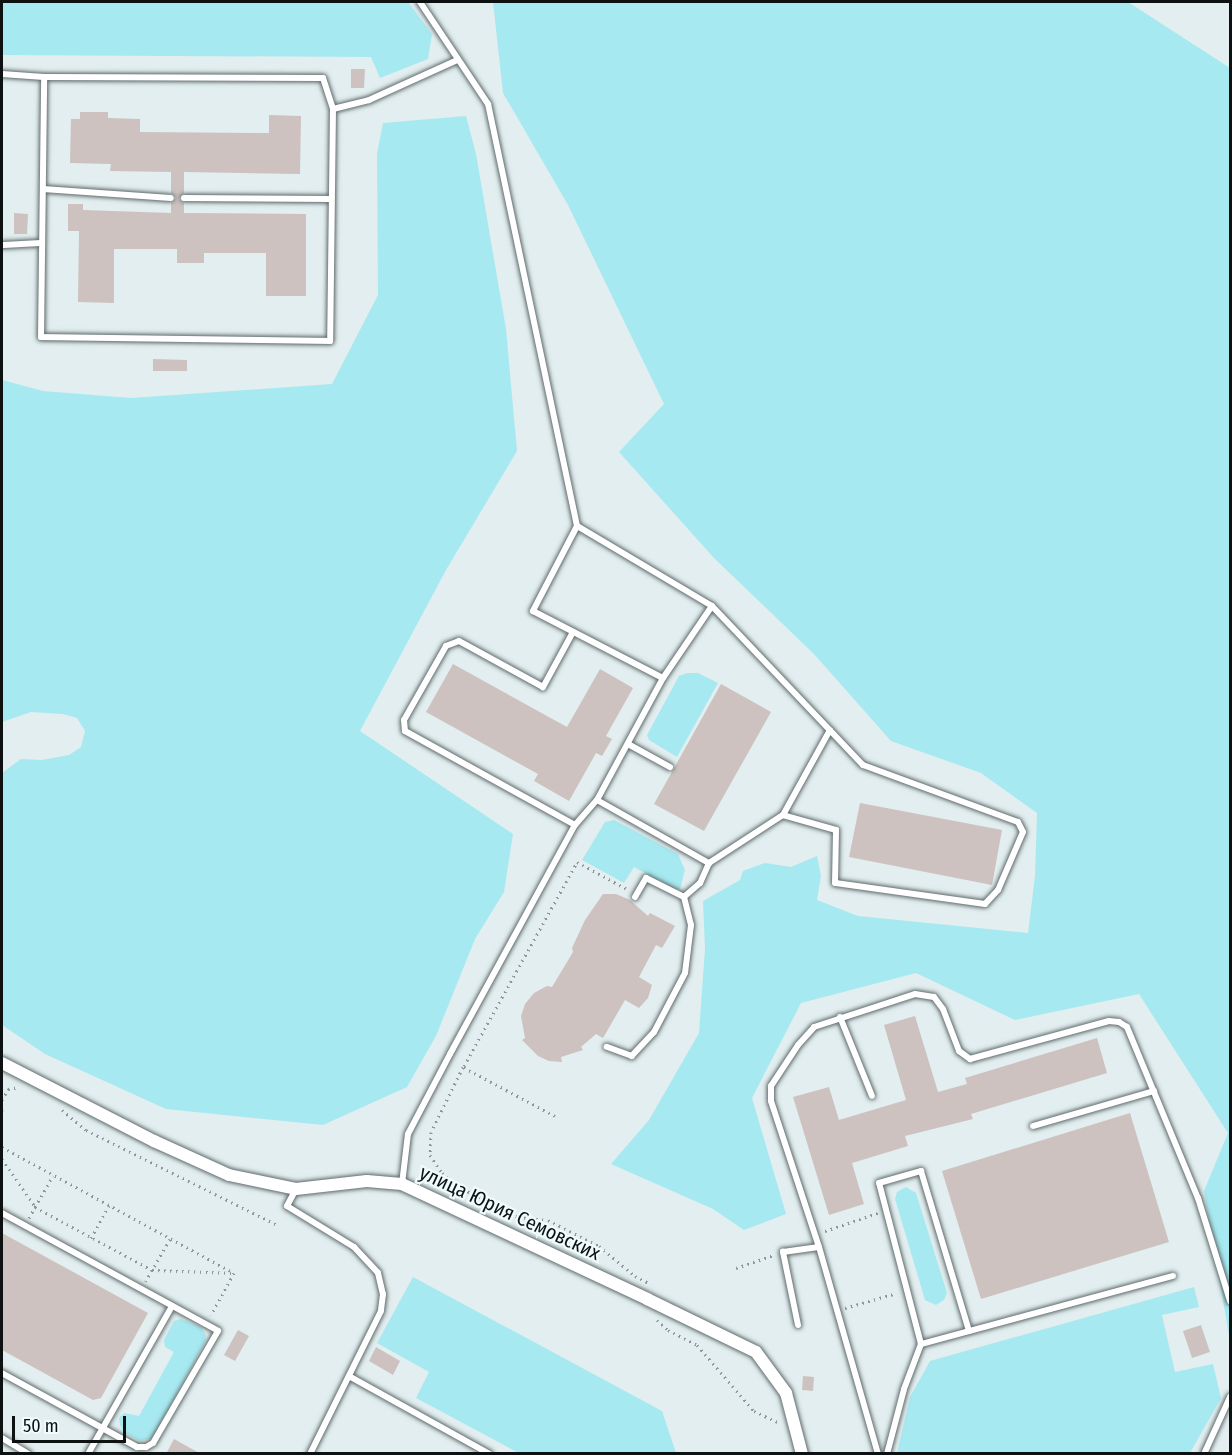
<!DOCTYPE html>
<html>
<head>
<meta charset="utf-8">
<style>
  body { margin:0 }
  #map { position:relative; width:1232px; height:1455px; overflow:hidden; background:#e2eeef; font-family:"Fira Sans Condensed",sans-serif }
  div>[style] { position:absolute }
  .green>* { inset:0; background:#a7e9f1 }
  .building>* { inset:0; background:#cdc2bf }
  .path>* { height:3px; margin-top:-1.5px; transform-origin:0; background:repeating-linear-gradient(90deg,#8e9697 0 1.5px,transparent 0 6px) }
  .roads { filter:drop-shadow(0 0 2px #606b6c) drop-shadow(0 0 2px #606b6c) }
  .lane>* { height:6px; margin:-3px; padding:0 3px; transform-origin:3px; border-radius:3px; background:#fff }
  .street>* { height:12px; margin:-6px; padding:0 6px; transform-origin:6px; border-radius:6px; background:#fff }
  span { translate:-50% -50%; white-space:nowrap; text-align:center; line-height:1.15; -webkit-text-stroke:4.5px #effbfd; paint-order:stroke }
  .street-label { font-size:20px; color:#0d1111 }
  .frame { position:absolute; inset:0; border:3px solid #0d1111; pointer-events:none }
  .scale { position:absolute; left:12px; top:1416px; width:114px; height:27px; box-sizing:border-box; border:3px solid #0d1111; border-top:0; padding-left:8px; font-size:18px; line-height:21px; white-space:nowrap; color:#0d1111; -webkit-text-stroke:4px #effbfd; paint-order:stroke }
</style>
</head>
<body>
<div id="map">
  <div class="green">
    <div style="clip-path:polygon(2px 2px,408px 2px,432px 34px,428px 59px,380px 78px,371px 57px,2px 55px)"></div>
    <div style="clip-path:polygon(493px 2px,1128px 2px,1230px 68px,1230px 1341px,1204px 1191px,1228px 1133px,1139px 994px,1015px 1020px,916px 973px,801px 1003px,752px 1098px,786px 1214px,744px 1230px,713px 1209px,611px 1164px,649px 1120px,699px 1033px,705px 949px,703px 901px,740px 880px,743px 871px,765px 863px,791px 867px,817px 856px,821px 876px,817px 900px,858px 916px,1028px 933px,1035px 876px,1037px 813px,981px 773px,891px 741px,814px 654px,714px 558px,619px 452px,664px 404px,568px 205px,503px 93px)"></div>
    <div style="clip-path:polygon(466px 116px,476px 154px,506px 329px,517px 451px,446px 570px,360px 731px,513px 834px,504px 892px,475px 939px,436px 1036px,407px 1087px,323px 1125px,166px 1109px,45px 1054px,2px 1025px,2px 773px,21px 759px,42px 760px,69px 755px,81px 747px,85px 731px,77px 718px,63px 714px,31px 712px,2px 722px,2px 380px,43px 391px,131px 398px,332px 384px,378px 295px,377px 154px,383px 123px)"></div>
    <div style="clip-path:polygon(687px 673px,698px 673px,718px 683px,677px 757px,649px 740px,647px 735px,679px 676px)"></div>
    <div style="clip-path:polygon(614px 820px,678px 854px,685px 870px,680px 889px,674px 889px,634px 867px,624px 883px,582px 860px,605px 822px)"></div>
    <div style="clip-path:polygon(906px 1187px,916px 1193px,947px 1293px,944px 1300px,936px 1305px,925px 1300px,895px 1199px,897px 1192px)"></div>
    <div style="clip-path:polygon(413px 1277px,662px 1411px,676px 1453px,519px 1453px,416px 1398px,429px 1372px,377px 1343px)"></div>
    <div style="clip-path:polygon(1194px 1287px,1199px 1307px,1162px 1315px,1175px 1372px,1213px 1364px,1221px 1398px,1190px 1453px,897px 1453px,910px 1397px,930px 1361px)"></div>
    <div style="clip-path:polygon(181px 1319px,201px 1327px,206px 1335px,205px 1342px,153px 1438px,140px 1441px,125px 1433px,120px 1425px,119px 1418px,124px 1413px,139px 1416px,174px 1352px,165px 1347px,164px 1340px,174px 1321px)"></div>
  </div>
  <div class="building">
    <div style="clip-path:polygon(351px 69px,365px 69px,364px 88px,351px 88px)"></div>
    <div style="clip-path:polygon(80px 112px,108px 112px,108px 118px,140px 119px,140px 132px,269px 133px,269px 115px,301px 116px,300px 174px,184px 172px,184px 193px,179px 199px,184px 203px,184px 213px,306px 214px,306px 296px,266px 296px,266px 253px,204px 253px,204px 263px,177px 263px,177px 249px,114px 249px,114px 303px,78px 302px,79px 231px,68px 231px,68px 204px,83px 204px,83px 210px,171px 213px,171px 203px,176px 198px,171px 193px,171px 172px,110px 171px,111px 164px,70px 163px,71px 119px,80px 119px)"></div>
    <div style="clip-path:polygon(14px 213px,28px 214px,27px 234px,14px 234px)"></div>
    <div style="clip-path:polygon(153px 359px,187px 360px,187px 371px,153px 371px)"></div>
    <div style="clip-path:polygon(453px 664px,567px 727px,600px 669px,633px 688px,606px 736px,612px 739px,602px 756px,596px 753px,569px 801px,534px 781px,538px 774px,426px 712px)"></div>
    <div style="clip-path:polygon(721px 684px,771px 712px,704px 831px,654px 804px)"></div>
    <div style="clip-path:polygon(860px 803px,1002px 830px,992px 885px,849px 857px)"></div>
    <div style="clip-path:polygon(603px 894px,616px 894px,630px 900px,648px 916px,650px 913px,675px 926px,662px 948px,656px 945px,639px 977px,652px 985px,648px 998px,639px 1008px,625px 1000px,603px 1038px,596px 1034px,581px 1047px,583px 1050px,561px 1057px,562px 1062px,549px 1061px,538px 1056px,522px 1040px,525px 1038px,521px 1016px,525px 1004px,534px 993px,547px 986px,552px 987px,573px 952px,572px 948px,585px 920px)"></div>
    <div style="clip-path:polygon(915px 1016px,938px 1092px,967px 1084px,965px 1078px,1097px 1038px,1107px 1073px,971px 1114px,973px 1119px,905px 1136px,908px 1146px,852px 1163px,864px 1204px,829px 1215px,793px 1097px,829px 1087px,839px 1120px,906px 1100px,884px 1025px)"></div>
    <div style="clip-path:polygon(1130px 1113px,1169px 1242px,981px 1299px,942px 1171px)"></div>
    <div style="clip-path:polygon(2px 1233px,148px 1313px,101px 1398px,93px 1400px,2px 1350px)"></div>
    <div style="clip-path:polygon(1201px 1325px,1210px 1352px,1192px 1358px,1183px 1331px)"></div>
    <div style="clip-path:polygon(238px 1330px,249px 1336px,235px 1361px,224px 1355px)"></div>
    <div style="clip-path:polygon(376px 1347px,400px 1361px,393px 1375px,369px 1361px)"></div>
    <div style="clip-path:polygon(803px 1376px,814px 1377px,813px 1391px,802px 1390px)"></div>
    <div style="clip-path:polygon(174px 1439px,201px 1454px,166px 1454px)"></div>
  </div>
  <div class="path">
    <div style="left:464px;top:1066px;width:233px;rotate:-61deg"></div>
    <div style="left:577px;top:862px;width:57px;rotate:28.4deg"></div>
    <div style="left:2px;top:1100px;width:13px;rotate:-61deg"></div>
    <div style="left:8px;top:1089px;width:11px;rotate:-10deg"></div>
    <div style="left:2px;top:1110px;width:1px;rotate:90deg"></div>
    <div style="left:62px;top:1110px;width:31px;rotate:40deg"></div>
    <div style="left:86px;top:1130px;width:213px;rotate:26.4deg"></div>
    <div style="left:555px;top:1116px;width:104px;rotate:-152deg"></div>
    <div style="left:463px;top:1067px;width:72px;rotate:116.2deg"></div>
    <div style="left:431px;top:1132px;width:23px;rotate:92deg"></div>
    <div style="left:430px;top:1155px;width:22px;rotate:56deg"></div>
    <div style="left:442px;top:1173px;width:20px;rotate:41deg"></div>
    <div style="left:457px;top:1186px;width:68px;rotate:26.9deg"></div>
    <div style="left:518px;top:1217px;width:30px;rotate:6deg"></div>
    <div style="left:548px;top:1220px;width:57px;rotate:27deg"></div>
    <div style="left:599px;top:1246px;width:47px;rotate:39.8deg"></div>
    <div style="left:635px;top:1276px;width:18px;rotate:27deg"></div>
    <div style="left:2px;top:1147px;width:264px;rotate:28.5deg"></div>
    <div style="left:234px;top:1273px;width:48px;rotate:118.7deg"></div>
    <div style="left:2px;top:1159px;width:56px;rotate:55.2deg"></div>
    <div style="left:35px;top:1207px;width:36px;rotate:-60deg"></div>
    <div style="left:29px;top:1218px;width:13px;rotate:-61deg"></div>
    <div style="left:35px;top:1207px;width:133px;rotate:28.3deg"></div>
    <div style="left:152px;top:1270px;width:13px;rotate:119deg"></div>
    <div style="left:825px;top:1231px;width:56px;rotate:-18.8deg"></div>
    <div style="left:91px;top:1238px;width:37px;rotate:-61deg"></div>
    <div style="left:170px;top:1239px;width:36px;rotate:120deg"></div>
    <div style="left:152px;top:1270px;width:81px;rotate:2.1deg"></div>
    <div style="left:736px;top:1268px;width:40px;rotate:-18.9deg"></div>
    <div style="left:845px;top:1308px;width:54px;rotate:-16.1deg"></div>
    <div style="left:657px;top:1320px;width:15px;rotate:42deg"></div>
    <div style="left:668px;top:1330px;width:33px;rotate:27deg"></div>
    <div style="left:697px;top:1345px;width:87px;rotate:49.2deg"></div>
    <div style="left:754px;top:1411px;width:29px;rotate:25deg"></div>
  </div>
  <div class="roads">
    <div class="lane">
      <div style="left:2px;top:74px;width:42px;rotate:4.1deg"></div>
      <div style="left:44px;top:77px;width:279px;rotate:0.2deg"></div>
      <div style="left:323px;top:78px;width:33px;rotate:72deg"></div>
      <div style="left:333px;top:109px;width:232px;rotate:90.7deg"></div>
      <div style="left:330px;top:341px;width:289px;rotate:-179.2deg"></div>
      <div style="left:41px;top:337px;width:260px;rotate:-89.3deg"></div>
      <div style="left:333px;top:109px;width:37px;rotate:-14deg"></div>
      <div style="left:369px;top:100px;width:97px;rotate:-24.4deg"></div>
      <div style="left:43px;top:189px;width:128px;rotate:4deg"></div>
      <div style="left:184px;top:198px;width:147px;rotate:0.4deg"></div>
      <div style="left:2px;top:245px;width:40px;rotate:-2.9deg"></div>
      <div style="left:577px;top:526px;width:96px;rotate:117.4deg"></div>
      <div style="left:533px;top:611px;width:146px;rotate:27.3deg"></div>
      <div style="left:712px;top:606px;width:219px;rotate:46.5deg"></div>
      <div style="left:863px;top:765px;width:165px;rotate:20.2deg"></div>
      <div style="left:1018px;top:822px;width:11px;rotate:63deg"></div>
      <div style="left:1023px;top:832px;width:63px;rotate:113.3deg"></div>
      <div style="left:998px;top:890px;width:19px;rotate:133deg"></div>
      <div style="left:985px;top:904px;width:151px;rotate:-172deg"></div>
      <div style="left:835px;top:883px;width:53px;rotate:-88.9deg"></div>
      <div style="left:836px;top:830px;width:55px;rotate:-164.2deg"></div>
      <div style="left:573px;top:632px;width:63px;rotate:118.6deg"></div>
      <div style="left:543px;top:687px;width:96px;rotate:-151.3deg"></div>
      <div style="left:459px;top:641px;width:14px;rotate:159deg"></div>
      <div style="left:446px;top:646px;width:85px;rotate:119.6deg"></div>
      <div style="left:404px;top:720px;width:11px;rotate:85deg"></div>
      <div style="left:405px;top:731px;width:194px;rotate:28.9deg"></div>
      <div style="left:628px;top:744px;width:48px;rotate:28.7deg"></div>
      <div style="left:597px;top:800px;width:129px;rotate:29.4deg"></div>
      <div style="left:709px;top:863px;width:22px;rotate:114deg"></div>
      <div style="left:700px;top:883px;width:21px;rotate:139deg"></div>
      <div style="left:684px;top:897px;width:29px;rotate:76deg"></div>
      <div style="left:691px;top:925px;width:48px;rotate:97.1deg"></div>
      <div style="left:685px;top:973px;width:67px;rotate:117.7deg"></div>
      <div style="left:654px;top:1032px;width:33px;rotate:133deg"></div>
      <div style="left:632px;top:1056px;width:27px;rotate:-160deg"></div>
      <div style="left:709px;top:863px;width:88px;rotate:-33deg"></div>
      <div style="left:783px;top:815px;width:97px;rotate:-61.1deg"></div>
      <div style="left:635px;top:897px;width:22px;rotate:-60deg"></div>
      <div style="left:646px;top:878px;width:42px;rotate:26.6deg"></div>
      <div style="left:840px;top:1017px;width:85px;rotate:67.9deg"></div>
      <div style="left:1033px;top:1126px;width:126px;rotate:-16.1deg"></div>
      <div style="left:402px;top:1184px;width:50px;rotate:-83.2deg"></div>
      <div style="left:408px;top:1134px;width:90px;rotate:-62.3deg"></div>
      <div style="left:450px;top:1054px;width:261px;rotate:-61.4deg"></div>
      <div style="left:575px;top:825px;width:33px;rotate:-49deg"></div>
      <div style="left:597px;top:800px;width:139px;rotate:-61.6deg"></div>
      <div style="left:663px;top:678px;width:87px;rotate:-55.8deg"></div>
      <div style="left:712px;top:606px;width:157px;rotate:-149.3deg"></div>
      <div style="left:577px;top:526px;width:431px;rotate:-101.9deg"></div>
      <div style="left:488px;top:104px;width:123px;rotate:-123.7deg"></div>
      <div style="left:296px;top:1189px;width:19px;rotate:118deg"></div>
      <div style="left:287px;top:1206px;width:79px;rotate:31.5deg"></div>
      <div style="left:354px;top:1247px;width:35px;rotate:47deg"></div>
      <div style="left:378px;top:1273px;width:22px;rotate:77deg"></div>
      <div style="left:383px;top:1294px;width:17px;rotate:97deg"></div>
      <div style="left:381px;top:1311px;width:160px;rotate:116.4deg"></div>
      <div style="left:2px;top:1213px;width:246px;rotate:28.6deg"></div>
      <div style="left:218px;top:1331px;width:129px;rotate:120.1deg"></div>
      <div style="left:153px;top:1443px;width:8px;rotate:150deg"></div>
      <div style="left:146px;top:1447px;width:9px;rotate:180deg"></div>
      <div style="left:137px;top:1447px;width:154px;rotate:-151.3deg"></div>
      <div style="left:798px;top:1325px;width:75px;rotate:-101.6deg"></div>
      <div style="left:783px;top:1252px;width:36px;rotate:-8deg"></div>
      <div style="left:921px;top:1344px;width:261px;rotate:-15.1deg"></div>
      <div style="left:349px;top:1376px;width:161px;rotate:29deg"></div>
      <div style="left:2px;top:1438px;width:31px;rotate:31deg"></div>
      <div style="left:88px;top:1454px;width:170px;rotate:-60.4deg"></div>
      <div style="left:878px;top:1454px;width:215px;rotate:-105.9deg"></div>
      <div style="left:819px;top:1247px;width:154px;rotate:-108.2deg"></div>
      <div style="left:771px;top:1101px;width:15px;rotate:-90deg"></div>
      <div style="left:771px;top:1086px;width:49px;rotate:-56.6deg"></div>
      <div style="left:798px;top:1045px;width:24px;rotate:-48deg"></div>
      <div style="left:814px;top:1027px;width:106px;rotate:-18.1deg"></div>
      <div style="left:915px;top:994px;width:19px;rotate:9deg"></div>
      <div style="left:934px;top:997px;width:15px;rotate:53deg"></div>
      <div style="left:943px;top:1009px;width:45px;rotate:69.1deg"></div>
      <div style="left:959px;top:1051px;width:14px;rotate:36deg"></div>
      <div style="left:970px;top:1059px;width:144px;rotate:-15.3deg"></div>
      <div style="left:1109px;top:1021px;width:10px;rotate:6deg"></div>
      <div style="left:1119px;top:1022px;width:9px;rotate:32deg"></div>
      <div style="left:1127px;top:1027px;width:185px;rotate:67.5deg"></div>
      <div style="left:1198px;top:1198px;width:108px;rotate:72.7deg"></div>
      <div style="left:887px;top:1454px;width:67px;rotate:-75.3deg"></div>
      <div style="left:904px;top:1389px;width:48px;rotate:-69.3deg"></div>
      <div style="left:921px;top:1344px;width:166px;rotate:-104.6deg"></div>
      <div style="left:879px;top:1183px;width:44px;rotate:-15.9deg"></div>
      <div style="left:921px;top:1171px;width:167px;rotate:73.3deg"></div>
      <div style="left:1204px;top:1454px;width:63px;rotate:-65.5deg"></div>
    </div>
    <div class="street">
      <div style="left:2px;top:1063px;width:171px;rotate:27.2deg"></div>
      <div style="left:154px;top:1141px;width:82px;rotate:24.4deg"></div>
      <div style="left:229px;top:1175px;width:68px;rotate:11.8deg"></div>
      <div style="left:296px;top:1189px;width:71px;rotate:-6.4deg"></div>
      <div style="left:367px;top:1181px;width:35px;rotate:5deg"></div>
      <div style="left:402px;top:1184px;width:271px;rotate:25.1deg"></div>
      <div style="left:647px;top:1299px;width:121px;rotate:25.9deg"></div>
      <div style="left:756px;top:1352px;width:51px;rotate:53.8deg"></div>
      <div style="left:786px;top:1393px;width:63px;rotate:75.3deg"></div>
    </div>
  </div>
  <div class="street-label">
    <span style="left:510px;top:1213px;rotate:25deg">улица Юрия Семовских</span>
  </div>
  <div class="frame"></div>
  <div class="scale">50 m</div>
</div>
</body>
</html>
